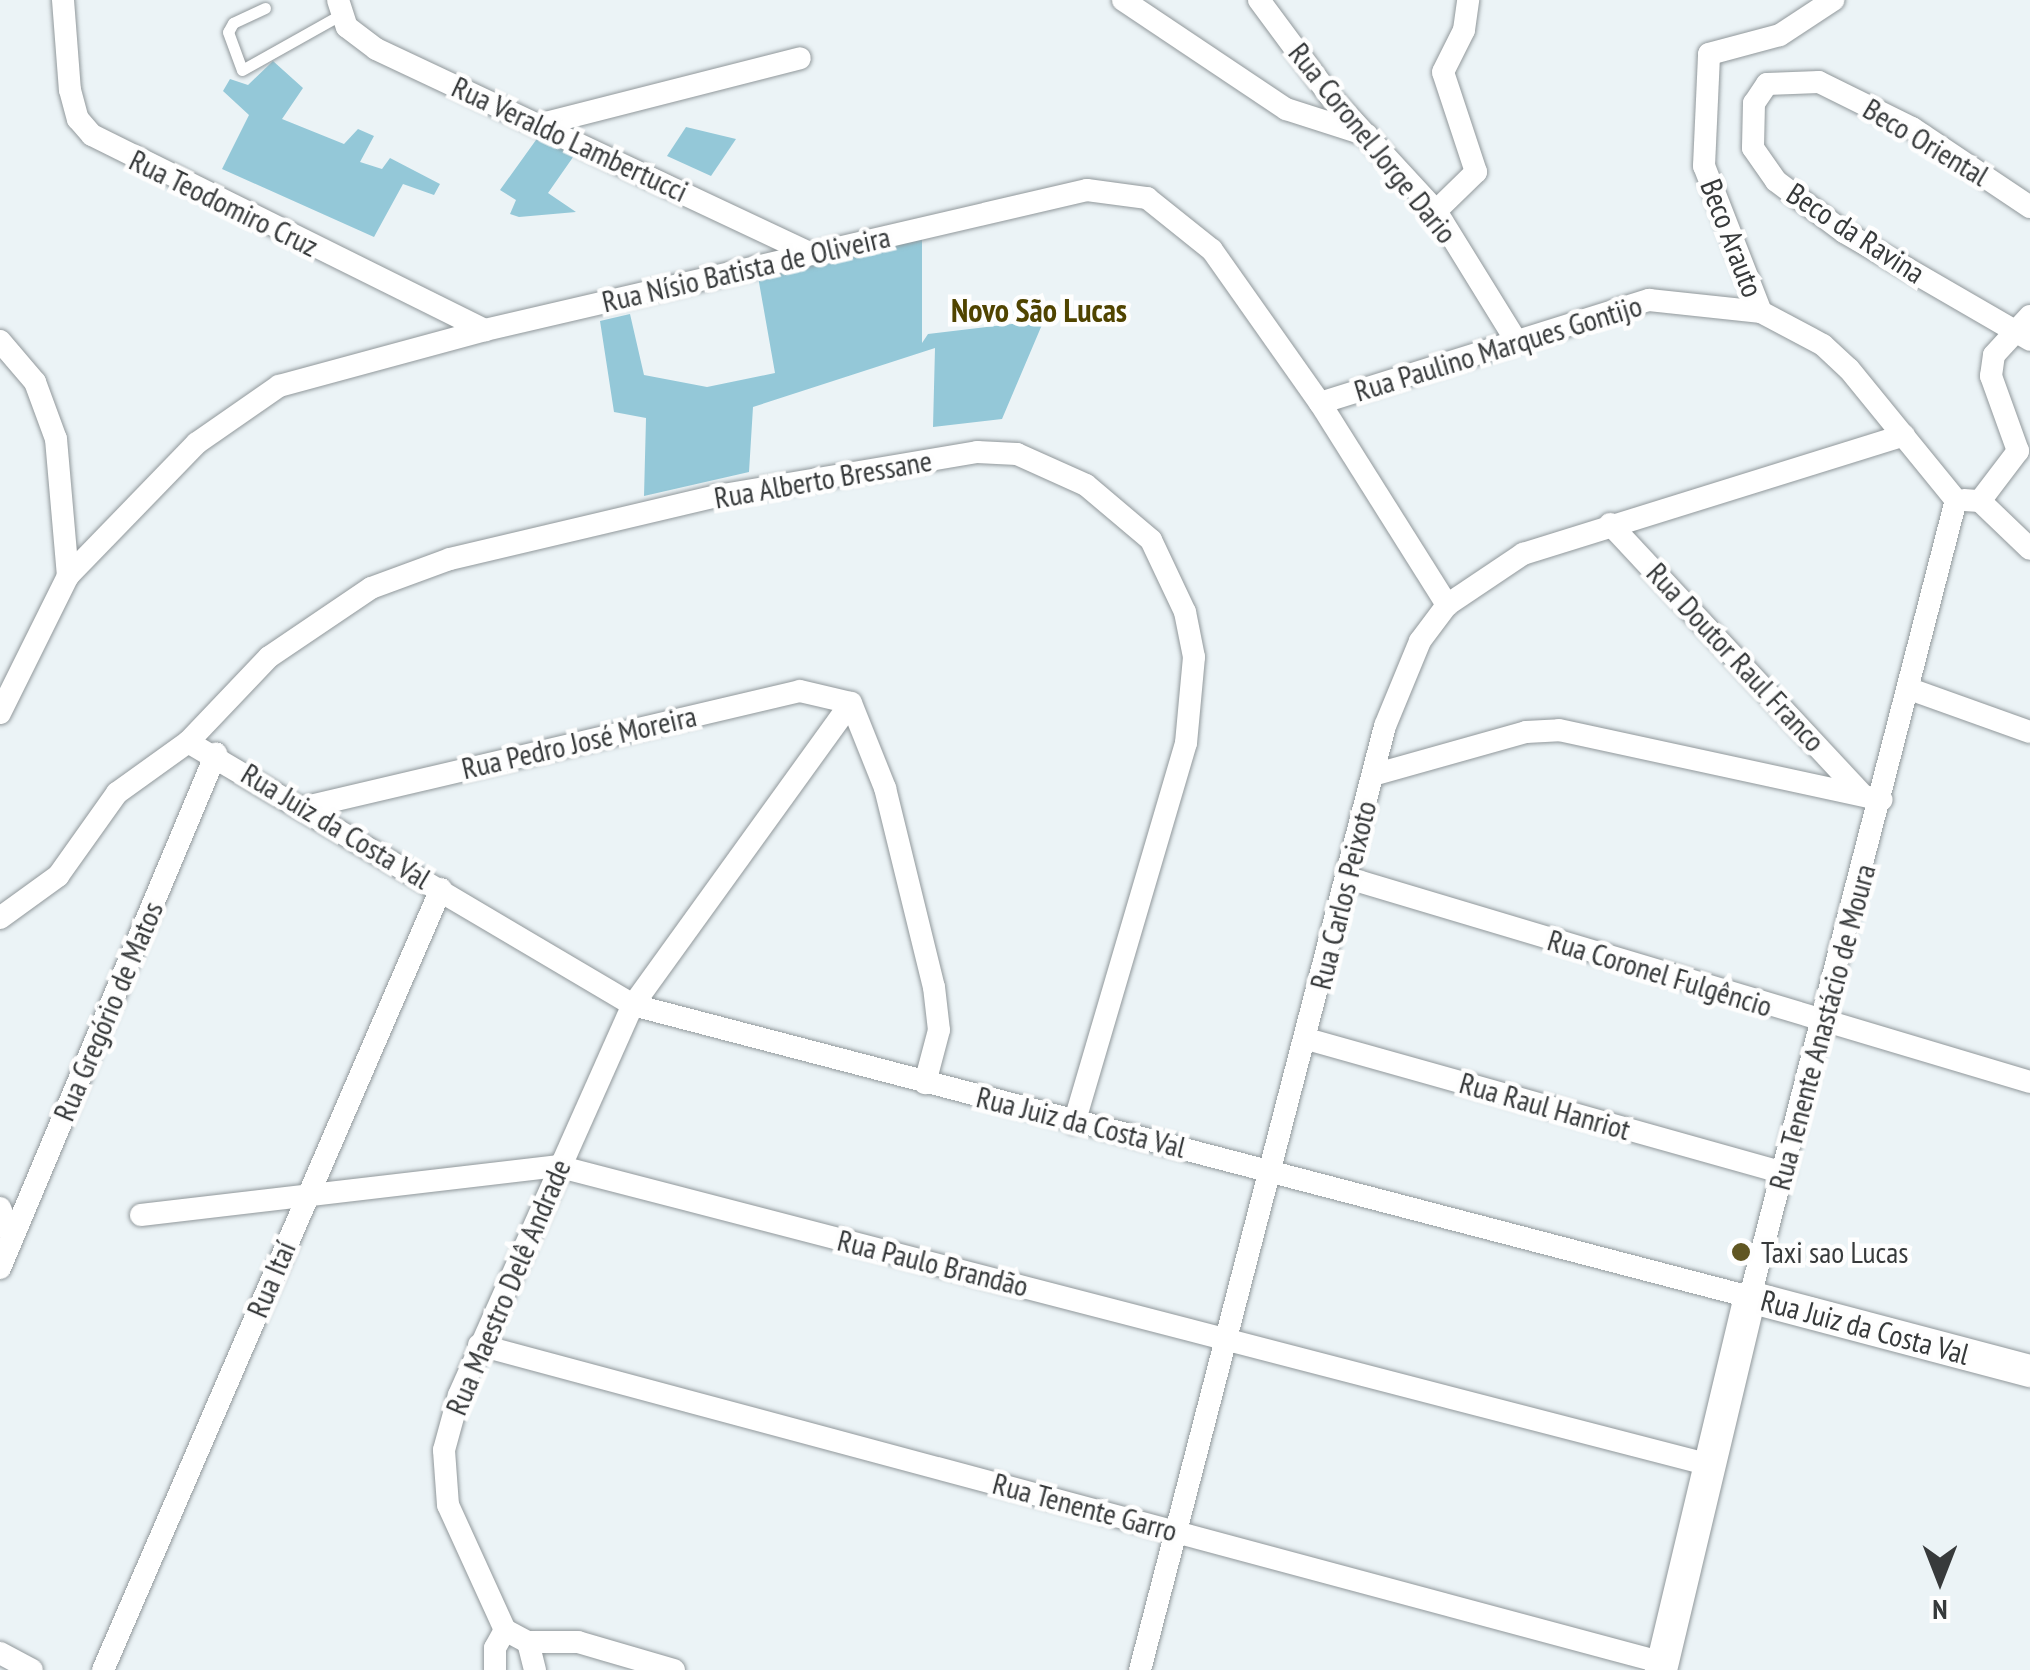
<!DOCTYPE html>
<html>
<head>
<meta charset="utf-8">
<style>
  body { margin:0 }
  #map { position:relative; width:2030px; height:1670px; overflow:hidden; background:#ebf3f6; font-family:"PT Sans Narrow",sans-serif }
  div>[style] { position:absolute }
  .green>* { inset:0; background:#94c8d8 }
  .roads { filter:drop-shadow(0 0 2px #91989b) drop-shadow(0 0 2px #91989b) }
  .lane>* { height:11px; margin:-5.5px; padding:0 5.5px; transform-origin:5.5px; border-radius:5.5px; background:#fff }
  .street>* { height:22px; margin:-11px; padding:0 11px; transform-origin:11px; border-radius:11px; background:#fff }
  .secondary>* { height:32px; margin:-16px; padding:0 16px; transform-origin:16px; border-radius:16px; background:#fff }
  .dots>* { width:28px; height:28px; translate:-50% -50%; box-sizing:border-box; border:5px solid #fefefe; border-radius:50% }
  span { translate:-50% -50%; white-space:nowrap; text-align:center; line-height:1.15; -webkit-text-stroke:9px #fefefe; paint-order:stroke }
  .street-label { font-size:30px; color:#373a3b }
  .poi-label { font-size:30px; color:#373a3b }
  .left { translate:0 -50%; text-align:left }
  .neighbourhood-label { font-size:32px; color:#504400; font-weight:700 }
  .north { position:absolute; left:1890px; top:1530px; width:100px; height:100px; -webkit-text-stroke:8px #fefefe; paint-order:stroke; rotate:180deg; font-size:28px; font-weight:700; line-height:40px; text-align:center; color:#373a3b }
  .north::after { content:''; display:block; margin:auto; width:35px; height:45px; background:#373a3b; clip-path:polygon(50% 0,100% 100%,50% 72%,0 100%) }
</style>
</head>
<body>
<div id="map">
  <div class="green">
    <div style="clip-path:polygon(273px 61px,303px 88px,282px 119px,344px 144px,358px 129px,374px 136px,360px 162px,382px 169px,390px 158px,440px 184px,434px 195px,403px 184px,374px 237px,222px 169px,249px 115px,223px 91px,230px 79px,248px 85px)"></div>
    <div style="clip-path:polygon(686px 127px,736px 139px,711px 176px,667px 156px)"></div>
    <div style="clip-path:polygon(541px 133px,578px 150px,548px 193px,576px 212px,519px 217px,510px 214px,516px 200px,500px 190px)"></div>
    <div style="clip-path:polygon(922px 232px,922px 343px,928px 334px,1044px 320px,1002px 419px,933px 427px,935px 348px,753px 407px,749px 472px,644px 496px,646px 418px,614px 412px,600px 321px,630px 314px,644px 375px,707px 387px,775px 373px,757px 271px)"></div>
  </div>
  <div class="roads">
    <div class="lane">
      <div style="left:265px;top:8px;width:35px;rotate:155deg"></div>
      <div style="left:233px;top:23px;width:10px;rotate:119deg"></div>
      <div style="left:228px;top:32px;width:40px;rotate:69.8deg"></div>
      <div style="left:242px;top:70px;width:112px;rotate:-29.3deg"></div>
    </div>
    <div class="street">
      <div style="left:63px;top:0;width:90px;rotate:85.6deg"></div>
      <div style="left:70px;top:90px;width:30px;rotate:75deg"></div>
      <div style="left:78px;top:119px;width:21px;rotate:49deg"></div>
      <div style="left:92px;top:135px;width:439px;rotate:26.4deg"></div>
      <div style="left:338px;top:0;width:28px;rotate:72deg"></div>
      <div style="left:347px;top:27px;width:36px;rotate:37deg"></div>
      <div style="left:376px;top:49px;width:479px;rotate:25.2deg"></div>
      <div style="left:1123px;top:0;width:196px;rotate:33.8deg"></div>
      <div style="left:1286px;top:109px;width:85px;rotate:17.8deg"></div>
      <div style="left:1259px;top:0;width:119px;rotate:53.5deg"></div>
      <div style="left:1330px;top:96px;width:156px;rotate:47.3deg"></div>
      <div style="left:1436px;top:211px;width:150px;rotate:58.3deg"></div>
      <div style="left:1767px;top:84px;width:23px;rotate:124deg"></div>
      <div style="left:1754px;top:103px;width:45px;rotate:91.3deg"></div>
      <div style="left:1753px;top:148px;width:40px;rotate:55.1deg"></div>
      <div style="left:1776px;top:181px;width:85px;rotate:36.9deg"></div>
      <div style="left:1844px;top:232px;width:215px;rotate:30.1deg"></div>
      <div style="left:1767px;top:84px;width:52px;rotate:-2.2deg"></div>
      <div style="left:1819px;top:82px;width:104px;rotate:26.3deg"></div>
      <div style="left:1912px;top:128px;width:142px;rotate:33.8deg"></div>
      <div style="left:542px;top:124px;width:266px;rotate:-14.3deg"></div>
      <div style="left:1436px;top:211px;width:56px;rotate:-44.3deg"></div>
      <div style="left:1476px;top:172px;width:105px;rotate:-108.3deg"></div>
      <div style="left:1443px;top:72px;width:47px;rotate:-63.4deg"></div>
      <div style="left:1464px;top:30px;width:30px;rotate:-82deg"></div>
      <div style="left:1761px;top:312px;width:157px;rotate:-111.3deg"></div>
      <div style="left:1704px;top:166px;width:112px;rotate:-87.4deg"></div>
      <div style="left:1709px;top:54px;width:73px;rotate:-15deg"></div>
      <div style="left:1780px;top:35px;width:64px;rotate:-33.4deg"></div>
      <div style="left:0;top:341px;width:54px;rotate:49.5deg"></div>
      <div style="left:35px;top:382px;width:61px;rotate:69.8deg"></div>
      <div style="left:56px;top:439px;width:138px;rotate:85deg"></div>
      <div style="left:1320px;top:403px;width:345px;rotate:-17.4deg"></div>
      <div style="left:1649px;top:300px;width:113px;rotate:6.1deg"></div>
      <div style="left:1761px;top:312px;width:70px;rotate:28deg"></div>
      <div style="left:1823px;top:345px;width:35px;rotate:43deg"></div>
      <div style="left:1849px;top:369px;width:169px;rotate:50.8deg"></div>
      <div style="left:1964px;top:500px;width:16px;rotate:4deg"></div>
      <div style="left:1980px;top:501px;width:69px;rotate:43.8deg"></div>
      <div style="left:1980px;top:501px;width:63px;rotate:-52.8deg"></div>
      <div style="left:2018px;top:451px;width:80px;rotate:-109.8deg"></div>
      <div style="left:1991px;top:376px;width:21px;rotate:-82deg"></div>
      <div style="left:1994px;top:355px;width:53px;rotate:-47.3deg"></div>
      <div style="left:1610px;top:524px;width:367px;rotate:47deg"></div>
      <div style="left:1910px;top:689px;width:127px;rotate:19.7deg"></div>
      <div style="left:851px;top:703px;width:92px;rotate:68.2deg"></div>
      <div style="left:885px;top:788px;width:205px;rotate:76.2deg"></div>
      <div style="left:934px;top:987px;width:43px;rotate:83.4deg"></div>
      <div style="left:939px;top:1030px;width:55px;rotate:104.8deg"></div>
      <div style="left:0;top:713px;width:153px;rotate:-63.6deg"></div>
      <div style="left:68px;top:576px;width:185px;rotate:-45.9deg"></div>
      <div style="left:197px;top:443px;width:100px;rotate:-34.8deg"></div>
      <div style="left:279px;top:386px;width:213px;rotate:-15.2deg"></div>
      <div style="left:485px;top:330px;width:618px;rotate:-13.09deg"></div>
      <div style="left:1087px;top:190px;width:61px;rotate:7.6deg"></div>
      <div style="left:1147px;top:198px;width:83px;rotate:38.7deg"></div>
      <div style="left:1212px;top:250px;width:187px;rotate:54.8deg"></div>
      <div style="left:1320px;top:403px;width:239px;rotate:57.8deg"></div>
      <div style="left:188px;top:742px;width:517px;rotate:30.58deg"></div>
      <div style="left:633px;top:1005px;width:1155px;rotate:14.65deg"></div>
      <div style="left:1750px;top:1297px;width:823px;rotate:-75.51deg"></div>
      <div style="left:1373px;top:775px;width:159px;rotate:-15.7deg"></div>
      <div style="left:1526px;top:732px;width:33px;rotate:-3deg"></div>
      <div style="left:1559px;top:730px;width:330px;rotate:12.2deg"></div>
      <div style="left:306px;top:807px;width:507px;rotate:-13.21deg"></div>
      <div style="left:800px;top:691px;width:52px;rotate:13.2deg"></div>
      <div style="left:1348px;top:878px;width:712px;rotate:16.65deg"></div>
      <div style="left:0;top:918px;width:72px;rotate:-35.9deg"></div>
      <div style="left:58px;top:876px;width:102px;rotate:-54.6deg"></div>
      <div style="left:117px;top:793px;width:87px;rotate:-35.7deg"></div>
      <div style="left:188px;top:742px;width:117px;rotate:-46.4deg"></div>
      <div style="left:269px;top:657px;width:123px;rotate:-34.1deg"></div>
      <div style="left:371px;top:588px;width:84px;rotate:-20.2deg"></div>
      <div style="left:450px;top:559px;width:274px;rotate:-13.3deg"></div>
      <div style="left:717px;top:496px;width:264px;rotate:-9.6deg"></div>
      <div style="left:977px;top:452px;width:40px;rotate:2.9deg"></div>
      <div style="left:1017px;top:454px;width:76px;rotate:24.2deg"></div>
      <div style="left:1086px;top:485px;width:85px;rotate:40.2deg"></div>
      <div style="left:1151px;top:540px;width:80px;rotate:64.7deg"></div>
      <div style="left:1185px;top:612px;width:46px;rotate:78.7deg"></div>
      <div style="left:1194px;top:657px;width:86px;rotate:95.3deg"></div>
      <div style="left:1186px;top:743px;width:396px;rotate:106.4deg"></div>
      <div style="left:1307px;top:1039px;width:495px;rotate:15.7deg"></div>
      <div style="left:0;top:1208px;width:32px;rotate:68deg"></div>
      <div style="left:141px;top:1215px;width:419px;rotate:-6.7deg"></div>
      <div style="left:557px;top:1166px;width:1195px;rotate:14.54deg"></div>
      <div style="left:0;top:1268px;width:558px;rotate:-67.21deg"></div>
      <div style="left:479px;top:1345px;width:1226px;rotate:15.03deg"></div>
      <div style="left:505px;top:1630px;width:137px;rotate:-114.5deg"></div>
      <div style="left:448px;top:1505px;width:55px;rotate:-94.2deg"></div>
      <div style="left:444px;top:1450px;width:57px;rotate:-74.7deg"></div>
      <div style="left:459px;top:1395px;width:427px;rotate:-66deg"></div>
      <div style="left:633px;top:1005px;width:372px;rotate:-54.2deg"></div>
      <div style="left:528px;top:1642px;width:50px"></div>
      <div style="left:578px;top:1642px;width:100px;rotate:16.3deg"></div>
      <div style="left:0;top:1653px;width:36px;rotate:28deg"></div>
      <div style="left:103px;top:1670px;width:851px;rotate:-66.6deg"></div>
      <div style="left:495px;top:1670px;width:22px;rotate:-90deg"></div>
      <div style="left:495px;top:1648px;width:21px;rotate:-61deg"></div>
      <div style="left:505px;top:1630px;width:26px;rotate:28deg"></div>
      <div style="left:528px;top:1642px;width:29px;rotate:76deg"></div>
      <div style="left:1140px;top:1670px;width:975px;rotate:-75.45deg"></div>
      <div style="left:1385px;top:726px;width:92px;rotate:-67.6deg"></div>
      <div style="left:1420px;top:641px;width:45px;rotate:-53.1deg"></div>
      <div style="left:1447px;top:605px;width:92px;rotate:-33.9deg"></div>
      <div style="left:1523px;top:554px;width:399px;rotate:-17.3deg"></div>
    </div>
    <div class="secondary">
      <div style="left:1661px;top:1670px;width:383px;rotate:-76.6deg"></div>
      <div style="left:1750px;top:1297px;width:290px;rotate:14.8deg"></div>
    </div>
  </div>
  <div class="dots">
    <div style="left:1741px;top:1252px;background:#605622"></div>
  </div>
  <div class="street-label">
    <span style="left:570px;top:139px;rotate:25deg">Rua Veraldo Lambertucci</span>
    <span style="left:1926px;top:142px;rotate:31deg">Beco Oriental</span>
    <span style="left:1373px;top:143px;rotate:51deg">Rua Coronel Jorge Dario</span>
    <span style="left:224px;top:203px;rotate:26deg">Rua Teodomiro Cruz</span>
    <span style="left:1856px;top:233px;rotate:33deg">Beco da Ravina</span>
    <span style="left:1732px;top:238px;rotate:69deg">Beco Arauto</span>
    <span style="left:746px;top:269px;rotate:-13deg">Rua Nísio Batista de Oliveira</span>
    <span style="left:1498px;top:348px;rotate:-17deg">Rua Paulino Marques Gontijo</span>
    <span style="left:823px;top:479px;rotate:-10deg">Rua Alberto Bressane</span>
    <span style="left:1736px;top:657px;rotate:47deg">Rua Doutor Raul Franco</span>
    <span style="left:579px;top:742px;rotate:-13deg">Rua Pedro José Moreira</span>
    <span style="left:336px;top:826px;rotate:31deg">Rua Juiz da Costa Val</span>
    <span style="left:1343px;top:895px;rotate:-76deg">Rua Carlos Peixoto</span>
    <span style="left:1660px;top:973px;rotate:17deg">Rua Coronel Fulgêncio</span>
    <span style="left:108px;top:1011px;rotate:-67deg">Rua Gregório de Matos</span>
    <span style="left:1822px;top:1027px;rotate:-75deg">Rua Tenente Anastácio de Moura</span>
    <span style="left:1545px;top:1106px;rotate:16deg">Rua Raul Hanriot</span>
    <span style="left:1081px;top:1122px;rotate:14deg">Rua Juiz da Costa Val</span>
    <span style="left:933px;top:1263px;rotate:14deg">Rua Paulo Brandão</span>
    <span style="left:271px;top:1279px;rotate:-67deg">Rua Itaí</span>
    <span style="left:508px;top:1287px;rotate:-67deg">Rua Maestro Delê Andrade</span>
    <span style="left:1865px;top:1327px;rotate:15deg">Rua Juiz da Costa Val</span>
    <span style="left:1085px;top:1507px;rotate:15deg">Rua Tenente Garro</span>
  </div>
  <div class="poi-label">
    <span class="left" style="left:1761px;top:1252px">Taxi sao Lucas</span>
  </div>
  <div class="neighbourhood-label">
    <span style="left:1039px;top:310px">Novo São Lucas</span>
  </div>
  <div class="north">N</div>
</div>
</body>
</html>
